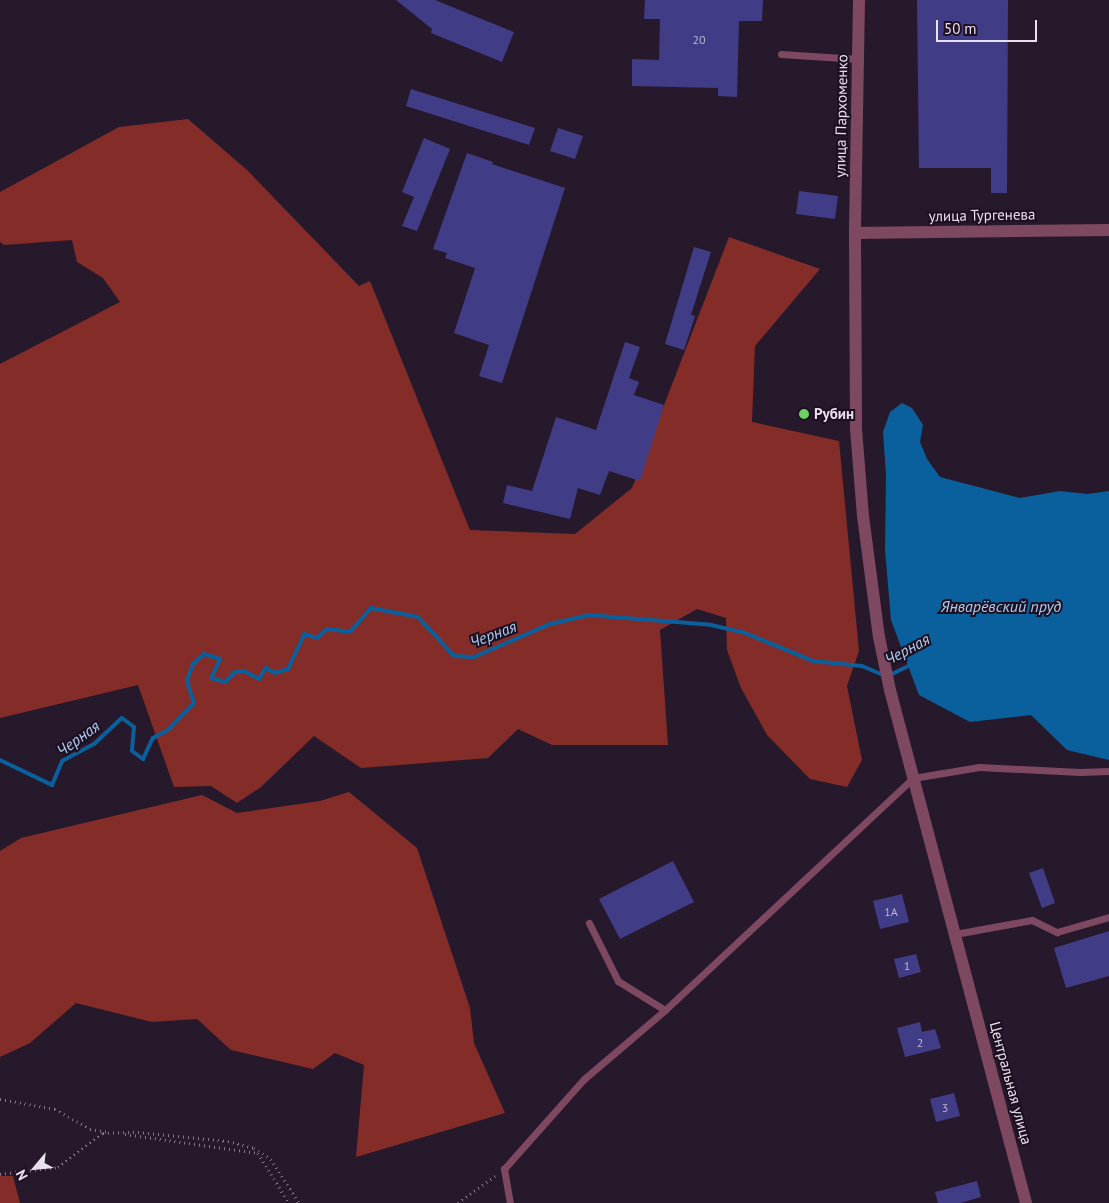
<!DOCTYPE html>
<html>
<head>
<meta charset="utf-8">
<style>
  body { margin:0 }
  #map { position:relative; width:1109px; height:1203px; overflow:hidden; background:#27192c; font-family:"PT Sans",sans-serif }
  div>[style] { position:absolute }
  .forest>* { inset:0; background:#842d28 }
  .water>* { inset:0; background:#0a609c }
  .stream>* { height:4px; margin:-2px; padding:0 2px; transform-origin:2px; border-radius:2px; background:#0a609c }
  .building>* { inset:0; background:#403c86 }
  .path>* { height:2.5px; margin-top:-1.25px; transform-origin:0; background:repeating-linear-gradient(90deg,#847888 0 1px,transparent 0 5px) }
  .service>* { height:7px; margin:-3.5px; padding:0 3.5px; transform-origin:3.5px; border-radius:3.5px; background:#7f4861 }
  .tertiary>* { height:12px; margin:-6px; padding:0 6px; transform-origin:6px; border-radius:6px; background:#7f4861 }
  .dots>* { width:14px; height:14px; translate:-50% -50%; box-sizing:border-box; border:2px solid #1e1022; border-radius:50% }
  span { translate:-50% -50%; white-space:nowrap; text-align:center; line-height:1.15; -webkit-text-stroke:4px #1e1022; paint-order:stroke }
  .number-label { font-size:12px; color:#bfb7d3 }
  .number-label span { -webkit-text-stroke-width:0 }
  .street-label { font-size:15px; color:#e9e0ed }
  .poi-label { font-size:15px; color:#e9e0ed; font-weight:700 }
  .left { translate:0 -50%; text-align:left }
  .water-label { font-size:16px; color:#aacdef; font-style:italic }
  .north { position:absolute; left:10px; top:1143px; width:50px; height:50px; -webkit-text-stroke:4px #1e1022; paint-order:stroke; rotate:242deg; font-size:14px; font-weight:700; line-height:20px; text-align:center; color:#e9e0ed }
  .north::after { content:''; display:block; margin:auto; width:18px; height:22px; background:#e9e0ed; clip-path:polygon(50% 0,100% 100%,50% 72%,0 100%) }
  .scale { position:absolute; left:936px; top:20px; width:101px; height:22px; box-sizing:border-box; border:2px solid #e9e0ed; border-top:0; padding-left:6px; font-size:15px; line-height:18px; white-space:nowrap; color:#e9e0ed; -webkit-text-stroke:4px #1e1022; paint-order:stroke }
</style>
</head>
<body>
<div id="map">
  <div class="forest">
    <div style="clip-path:polygon(188px 119px,247px 170px,359px 286px,370px 281px,470px 530px,575px 534px,632px 488px,729px 237px,820px 269px,755px 346px,752px 422px,839px 441px,859px 651px,847px 686px,862px 760px,847px 787px,810px 779px,767px 735px,741px 688px,727px 650px,726px 618px,697px 609px,660px 630px,668px 745px,552px 745px,518px 729px,488px 758px,361px 768px,314px 736px,261px 787px,237px 803px,211px 786px,174px 787px,138px 685px,0 718px,0 364px,120px 302px,103px 278px,77px 262px,72px 240px,4px 245px,0 242px,0 192px,119px 127px)"></div>
    <div style="clip-path:polygon(349px 792px,417px 848px,470px 1008px,474px 1043px,505px 1113px,356px 1157px,364px 1065px,335px 1053px,313px 1069px,231px 1050px,197px 1019px,152px 1022px,76px 1003px,30px 1043px,0 1057px,0 851px,21px 838px,202px 795px,237px 813px,320px 801px)"></div>
    <div style="clip-path:polygon(0 1176px,13px 1176px,20px 1203px,0 1203px)"></div>
  </div>
  <div class="water">
    <div style="clip-path:polygon(902px 403px,912px 408px,923px 425px,920px 442px,927px 459px,940px 477px,1020px 498px,1060px 491px,1087px 494px,1109px 491px,1109px 760px,1067px 750px,1031px 715px,970px 722px,919px 695px,891px 620px,885px 550px,886px 475px,883px 432px,890px 412px)"></div>
  </div>
  <div class="stream">
    <div style="left:890px;top:675px;width:25px;rotate:-26deg"></div>
    <div style="left:0;top:760px;width:58px;rotate:25.7deg"></div>
    <div style="left:52px;top:785px;width:26px;rotate:-67deg"></div>
    <div style="left:62px;top:761px;width:36px;rotate:-28deg"></div>
    <div style="left:94px;top:744px;width:38px;rotate:-43deg"></div>
    <div style="left:122px;top:718px;width:15px;rotate:37deg"></div>
    <div style="left:134px;top:727px;width:24px;rotate:95deg"></div>
    <div style="left:132px;top:751px;width:14px;rotate:36deg"></div>
    <div style="left:143px;top:759px;width:23px;rotate:-65deg"></div>
    <div style="left:153px;top:738px;width:17px;rotate:-28deg"></div>
    <div style="left:168px;top:730px;width:37px;rotate:-46deg"></div>
    <div style="left:194px;top:703px;width:23px;rotate:-108deg"></div>
    <div style="left:187px;top:681px;width:18px;rotate:-71deg"></div>
    <div style="left:193px;top:664px;width:15px;rotate:-42deg"></div>
    <div style="left:204px;top:654px;width:17px;rotate:17deg"></div>
    <div style="left:220px;top:659px;width:21px;rotate:115deg"></div>
    <div style="left:211px;top:678px;width:15px;rotate:16deg"></div>
    <div style="left:225px;top:682px;width:14px;rotate:-45deg"></div>
    <div style="left:235px;top:672px;width:9px;rotate:-6deg"></div>
    <div style="left:244px;top:671px;width:17px;rotate:28deg"></div>
    <div style="left:259px;top:679px;width:13px;rotate:-58deg"></div>
    <div style="left:266px;top:668px;width:10px;rotate:29deg"></div>
    <div style="left:275px;top:673px;width:14px;rotate:-17deg"></div>
    <div style="left:288px;top:669px;width:38px;rotate:-65deg"></div>
    <div style="left:304px;top:634px;width:14px;rotate:17deg"></div>
    <div style="left:317px;top:638px;width:13px;rotate:-42deg"></div>
    <div style="left:327px;top:629px;width:23px;rotate:7deg"></div>
    <div style="left:350px;top:632px;width:32px;rotate:-49deg"></div>
    <div style="left:371px;top:608px;width:48px;rotate:10.8deg"></div>
    <div style="left:418px;top:617px;width:53px;rotate:47.3deg"></div>
    <div style="left:454px;top:656px;width:20px;rotate:3deg"></div>
    <div style="left:474px;top:657px;width:83px;rotate:-23.5deg"></div>
    <div style="left:550px;top:624px;width:39px;rotate:-13deg"></div>
    <div style="left:588px;top:615px;width:123px;rotate:4.6deg"></div>
    <div style="left:711px;top:625px;width:35px;rotate:13deg"></div>
    <div style="left:745px;top:633px;width:74px;rotate:22.4deg"></div>
    <div style="left:813px;top:661px;width:49px;rotate:5.8deg"></div>
    <div style="left:862px;top:666px;width:23px;rotate:23deg"></div>
  </div>
  <div class="building">
    <div style="clip-path:polygon(396px 0,435px 0,514px 32px,502px 62px,431px 33px,432px 29px)"></div>
    <div style="clip-path:polygon(645px 0,763px 0,762px 21px,739px 21px,737px 97px,718px 96px,718px 88px,632px 86px,632px 59px,659px 60px,660px 19px,644px 19px)"></div>
    <div style="clip-path:polygon(917px 0,1008px 0,1007px 193px,991px 193px,991px 168px,919px 168px)"></div>
    <div style="clip-path:polygon(411px 89px,535px 128px,529px 145px,406px 106px)"></div>
    <div style="clip-path:polygon(558px 128px,583px 136px,575px 159px,550px 151px)"></div>
    <div style="clip-path:polygon(424px 138px,450px 149px,417px 231px,402px 226px,414px 197px,402px 192px)"></div>
    <div style="clip-path:polygon(467px 153px,493px 162px,492px 164px,565px 188px,502px 383px,479px 376px,489px 345px,454px 333px,475px 268px,445px 258px,447px 253px,433px 249px)"></div>
    <div style="clip-path:polygon(799px 191px,838px 196px,835px 219px,796px 214px)"></div>
    <div style="clip-path:polygon(694px 247px,711px 252px,691px 315px,695px 316px,684px 350px,665px 344px)"></div>
    <div style="clip-path:polygon(625px 342px,640px 347px,629px 378px,639px 382px,634px 395px,664px 405px,640px 481px,609px 471px,600px 495px,578px 488px,570px 519px,503px 503px,507px 485px,532px 491px,556px 417px,596px 430px)"></div>
    <div style="clip-path:polygon(673px 861px,694px 902px,620px 939px,599px 899px)"></div>
    <div style="clip-path:polygon(1043px 868px,1055px 903px,1042px 908px,1029px 873px)"></div>
    <div style="clip-path:polygon(902px 894px,909px 922px,880px 929px,873px 901px)"></div>
    <div style="clip-path:polygon(1109px 931px,1109px 976px,1066px 988px,1054px 948px)"></div>
    <div style="clip-path:polygon(916px 954px,921px 972px,899px 978px,894px 959px)"></div>
    <div style="clip-path:polygon(920px 1022px,922px 1032px,935px 1029px,941px 1048px,905px 1057px,897px 1028px)"></div>
    <div style="clip-path:polygon(954px 1093px,960px 1116px,936px 1122px,930px 1099px)"></div>
    <div style="clip-path:polygon(977px 1181px,981px 1197px,960px 1203px,938px 1203px,935px 1192px)"></div>
  </div>
  <div class="path">
    <div style="left:0;top:1099px;width:56px;rotate:10.3deg"></div>
    <div style="left:55px;top:1109px;width:40px;rotate:29.7deg"></div>
    <div style="left:90px;top:1129px;width:20px;rotate:9deg"></div>
    <div style="left:125px;top:1134px;width:134px;rotate:8.1deg"></div>
    <div style="left:258px;top:1153px;width:59px;rotate:58.2deg"></div>
    <div style="left:0;top:1174px;width:58px;rotate:-6.9deg"></div>
    <div style="left:58px;top:1167px;width:56px;rotate:-37.1deg"></div>
    <div style="left:103px;top:1133px;width:35px;rotate:-2deg"></div>
    <div style="left:138px;top:1132px;width:90px;rotate:5.7deg"></div>
    <div style="left:228px;top:1141px;width:27px;rotate:15deg"></div>
    <div style="left:254px;top:1148px;width:20px;rotate:33deg"></div>
    <div style="left:271px;top:1159px;width:52px;rotate:57.5deg"></div>
    <div style="left:458px;top:1203px;width:46px;rotate:-36.1deg"></div>
  </div>
  <div class="service">
    <div style="left:781px;top:54px;width:77px;rotate:3.7deg"></div>
    <div style="left:589px;top:923px;width:65px;rotate:63.4deg"></div>
    <div style="left:618px;top:981px;width:55px;rotate:31.7deg"></div>
    <div style="left:955px;top:934px;width:78px;rotate:-10.3deg"></div>
    <div style="left:1032px;top:920px;width:28px;rotate:26deg"></div>
    <div style="left:1057px;top:932px;width:54px;rotate:-16.1deg"></div>
    <div style="left:510px;top:1203px;width:35px;rotate:-100deg"></div>
    <div style="left:504px;top:1169px;width:120px;rotate:-48.4deg"></div>
    <div style="left:584px;top:1079px;width:106px;rotate:-40.4deg"></div>
    <div style="left:665px;top:1010px;width:340px;rotate:-43.1deg"></div>
    <div style="left:913px;top:778px;width:67px;rotate:-9.5deg"></div>
    <div style="left:979px;top:767px;width:101px;rotate:2.8deg"></div>
    <div style="left:1080px;top:772px;width:29px;rotate:-2deg"></div>
  </div>
  <div class="tertiary">
    <div style="left:859px;top:0;width:233px;rotate:91deg"></div>
    <div style="left:855px;top:233px;width:196px;rotate:89.7deg"></div>
    <div style="left:856px;top:429px;width:87px;rotate:85.4deg"></div>
    <div style="left:863px;top:516px;width:122px;rotate:82.5deg"></div>
    <div style="left:879px;top:637px;width:54px;rotate:78.3deg"></div>
    <div style="left:890px;top:690px;width:531px;rotate:75.15deg"></div>
    <div style="left:855px;top:233px;width:254px;rotate:-0.7deg"></div>
  </div>
  <div class="dots">
    <div style="left:804px;top:414px;background:#6cd362"></div>
  </div>
  <div class="number-label">
    <span style="left:699px;top:40px">20</span>
    <span style="left:891px;top:912px">1А</span>
    <span style="left:907px;top:966px">1</span>
    <span style="left:920px;top:1043px">2</span>
    <span style="left:945px;top:1108px">3</span>
  </div>
  <div class="street-label">
    <span style="left:841px;top:116px;rotate:-89deg">улица Пархоменко</span>
    <span style="left:982px;top:215px;rotate:-1deg">улица Тургенева</span>
    <span style="left:1011px;top:1083px;rotate:75deg">Центральная улица</span>
  </div>
  <div class="poi-label">
    <span class="left" style="left:814px;top:414px">Рубин</span>
  </div>
  <div class="water-label">
    <span style="left:1001px;top:606px">Январёвский пруд</span>
    <span style="left:493px;top:634px;rotate:-21deg">Черная</span>
    <span style="left:907px;top:649px;rotate:-28deg">Черная</span>
    <span style="left:78px;top:738px;rotate:-36deg">Черная</span>
  </div>
  <div class="north">N</div>
  <div class="scale">50 m</div>
</div>
</body>
</html>
